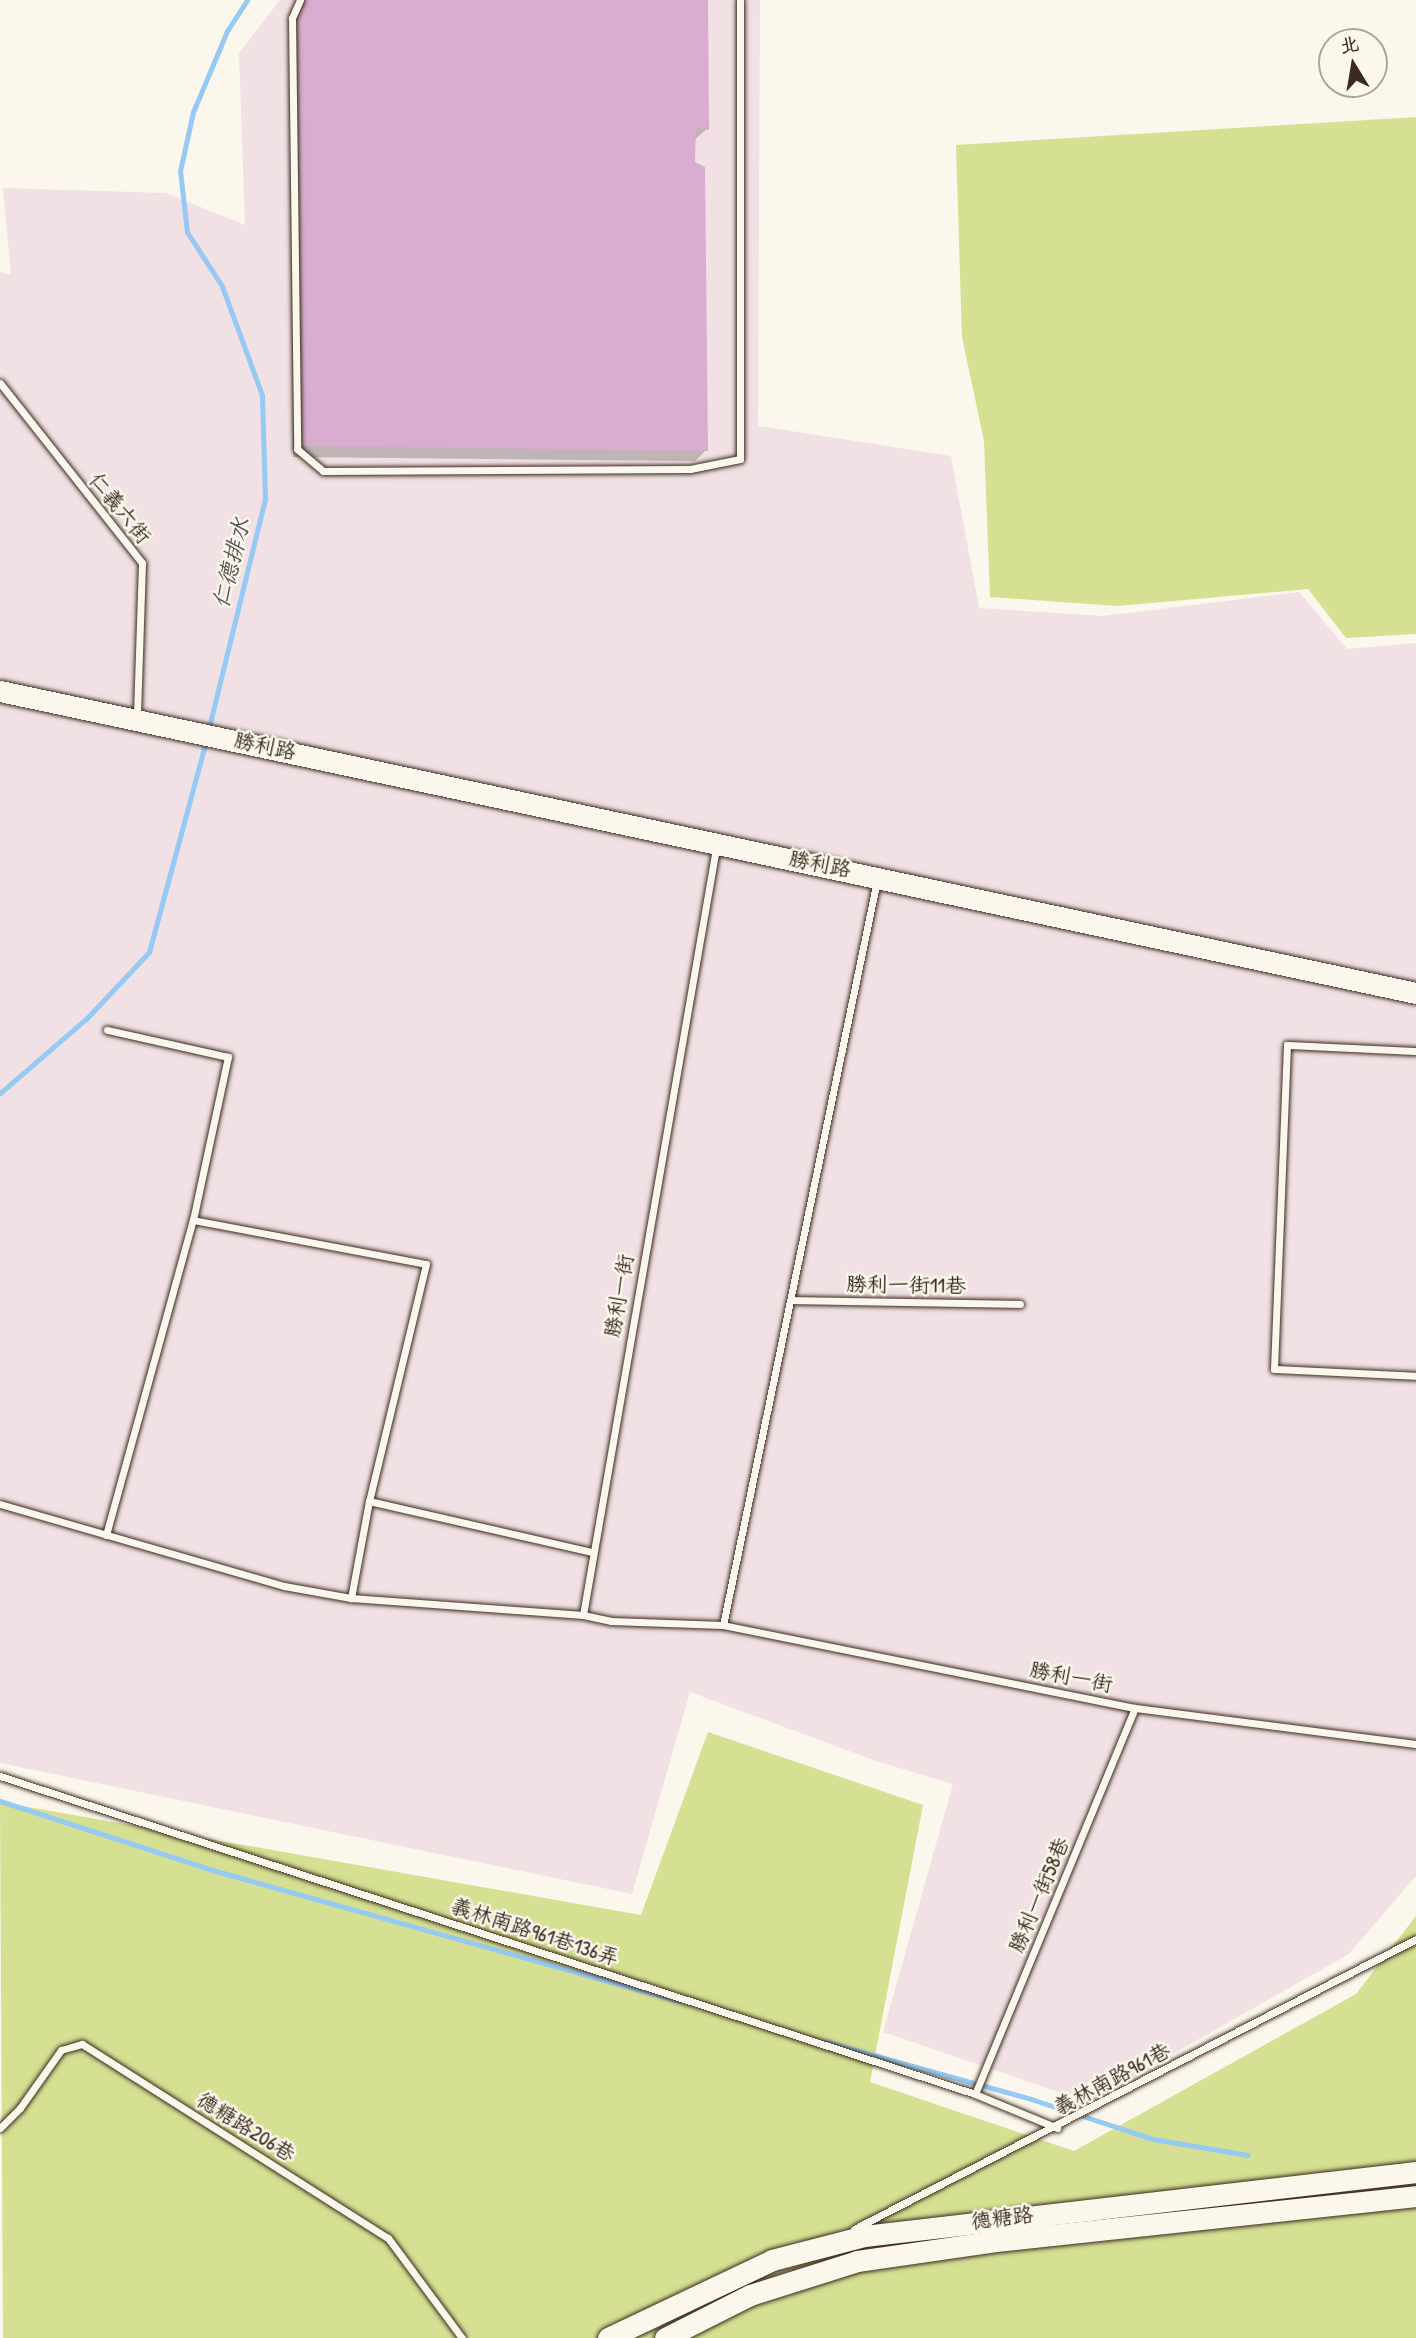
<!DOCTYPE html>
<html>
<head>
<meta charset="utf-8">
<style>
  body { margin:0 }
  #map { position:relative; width:1416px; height:2338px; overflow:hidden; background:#fbf7ec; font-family:"Patrick Hand","LXGW WenKai TC",sans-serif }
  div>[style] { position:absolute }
  .built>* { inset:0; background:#f1e1e4 }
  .green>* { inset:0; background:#d5e093 }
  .shadow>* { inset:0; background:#0003 }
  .stream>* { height:5px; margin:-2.5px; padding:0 2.5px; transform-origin:2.5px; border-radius:2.5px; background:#96c9f3 }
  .building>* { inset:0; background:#d9add0 }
  .roads { filter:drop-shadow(0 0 2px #3b2a1e) drop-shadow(0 0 2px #3b2a1e) }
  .lane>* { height:7px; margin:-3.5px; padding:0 3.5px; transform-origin:3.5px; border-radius:3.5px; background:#fbf7ec }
  .secondary>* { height:21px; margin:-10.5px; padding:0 10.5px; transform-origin:10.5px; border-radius:10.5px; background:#fbf7ec }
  span { translate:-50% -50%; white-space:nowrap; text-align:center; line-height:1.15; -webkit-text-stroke:5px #fbf7ec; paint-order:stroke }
  .street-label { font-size:21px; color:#3b2a1e }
  .water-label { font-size:23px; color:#525253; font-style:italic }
  .north { position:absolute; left:1318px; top:28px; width:70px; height:70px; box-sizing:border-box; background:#fbf7ec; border:2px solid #aea59a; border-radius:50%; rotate:349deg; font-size:19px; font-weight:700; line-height:28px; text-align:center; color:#3b2a1e }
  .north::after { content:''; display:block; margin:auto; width:24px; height:32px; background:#3b2a1e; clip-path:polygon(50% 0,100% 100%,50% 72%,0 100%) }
</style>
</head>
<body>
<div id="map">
  <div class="built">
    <div style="clip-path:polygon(280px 0,760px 0,758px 426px,951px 456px,979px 608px,1103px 616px,1299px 592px,1347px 649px,1416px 643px,1416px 1876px,1349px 1954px,1088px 2102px,883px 2032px,953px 1784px,876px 1761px,690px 1692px,632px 1894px,0 1763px,0 272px,11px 275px,3px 188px,166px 193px,245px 225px,239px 53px)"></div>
  </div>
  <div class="green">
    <div style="clip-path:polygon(1416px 117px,1416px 634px,1346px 638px,1308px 589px,1117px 606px,990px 597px,984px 441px,962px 337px,956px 145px)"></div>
    <div style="clip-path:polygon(708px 1732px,923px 1805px,870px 2082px,1074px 2151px,1356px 1994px,1416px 1916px,1416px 2338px,3px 2338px,0 1802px,641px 1915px)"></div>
  </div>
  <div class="shadow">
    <div style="clip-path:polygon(297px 0,706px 0,707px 129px,694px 140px,706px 450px,695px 461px,293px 457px,289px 29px)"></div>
  </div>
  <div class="stream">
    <div style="left:208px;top:731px;width:239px;rotate:-76.2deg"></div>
    <div style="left:265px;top:499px;width:104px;rotate:-91.7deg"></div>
    <div style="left:262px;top:395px;width:116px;rotate:-110.2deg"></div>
    <div style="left:222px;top:286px;width:64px;rotate:-122.9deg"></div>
    <div style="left:187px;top:232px;width:61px;rotate:-96.5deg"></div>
    <div style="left:180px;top:171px;width:60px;rotate:-77.6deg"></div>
    <div style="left:193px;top:112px;width:88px;rotate:-67.2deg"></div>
    <div style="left:227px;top:31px;width:37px;rotate:-57deg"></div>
    <div style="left:0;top:1093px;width:115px;rotate:-40.8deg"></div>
    <div style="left:87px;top:1018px;width:91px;rotate:-46.8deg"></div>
    <div style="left:149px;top:952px;width:219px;rotate:-74.9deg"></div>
    <div style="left:0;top:1801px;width:227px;rotate:18deg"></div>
    <div style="left:216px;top:1871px;width:480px;rotate:15.7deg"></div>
    <div style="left:826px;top:2042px;width:213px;rotate:15.5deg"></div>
    <div style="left:1031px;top:2099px;width:128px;rotate:18.2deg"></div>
    <div style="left:1153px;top:2139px;width:96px;rotate:9.6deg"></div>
  </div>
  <div class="building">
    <div style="clip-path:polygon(306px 0,708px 0,709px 130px,696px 129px,695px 162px,705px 167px,708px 451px,303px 446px,299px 16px)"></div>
  </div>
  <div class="roads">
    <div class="lane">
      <div style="left:300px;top:0;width:20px;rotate:114deg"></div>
      <div style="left:292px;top:18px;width:431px;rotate:89.3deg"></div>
      <div style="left:297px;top:449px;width:34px;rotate:40deg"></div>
      <div style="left:323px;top:471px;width:367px;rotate:-0.3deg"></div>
      <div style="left:690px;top:469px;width:51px;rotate:-11.3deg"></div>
      <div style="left:740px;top:459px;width:459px;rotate:-90deg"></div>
      <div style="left:0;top:383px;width:229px;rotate:51.7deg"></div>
      <div style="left:142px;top:563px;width:154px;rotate:91.9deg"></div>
      <div style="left:716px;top:848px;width:778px;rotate:99.84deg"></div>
      <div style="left:583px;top:1615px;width:29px;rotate:12deg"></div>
      <div style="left:611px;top:1621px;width:112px;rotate:2deg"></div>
      <div style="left:723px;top:1625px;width:420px;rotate:11.4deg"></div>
      <div style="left:1135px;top:1708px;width:283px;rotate:7.3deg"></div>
      <div style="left:1416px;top:1051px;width:129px;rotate:-177.3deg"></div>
      <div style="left:1287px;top:1045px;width:324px;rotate:92.3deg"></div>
      <div style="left:1274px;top:1369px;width:142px;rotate:2.8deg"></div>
      <div style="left:193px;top:1220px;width:237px;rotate:10.7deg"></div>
      <div style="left:426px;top:1264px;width:244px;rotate:103.5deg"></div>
      <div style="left:369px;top:1501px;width:99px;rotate:100.5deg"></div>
      <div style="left:791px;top:1300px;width:229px;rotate:1deg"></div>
      <div style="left:369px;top:1501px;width:229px;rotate:12.9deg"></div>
      <div style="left:0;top:1504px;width:296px;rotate:16.1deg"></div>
      <div style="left:284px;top:1586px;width:68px;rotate:10.2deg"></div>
      <div style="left:351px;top:1598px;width:233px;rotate:4.2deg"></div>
      <div style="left:106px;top:1535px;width:327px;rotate:-74.6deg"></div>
      <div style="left:193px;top:1220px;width:167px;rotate:-77.9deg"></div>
      <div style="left:228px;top:1057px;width:124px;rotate:-167.4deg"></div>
      <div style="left:723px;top:1625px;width:761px;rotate:-78.32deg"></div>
      <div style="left:0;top:1776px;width:1026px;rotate:18.06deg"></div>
      <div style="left:975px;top:2094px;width:89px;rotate:22.5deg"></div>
      <div style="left:975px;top:2094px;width:418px;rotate:-67.5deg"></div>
      <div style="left:0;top:2128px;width:28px;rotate:-45deg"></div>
      <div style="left:20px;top:2108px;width:71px;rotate:-54.7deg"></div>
      <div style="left:61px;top:2050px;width:22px;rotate:-16deg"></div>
      <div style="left:82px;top:2044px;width:362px;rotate:32.4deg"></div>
      <div style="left:388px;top:2238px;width:124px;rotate:53.5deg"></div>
      <div style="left:854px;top:2229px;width:632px;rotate:-27.29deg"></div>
    </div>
    <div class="secondary">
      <div style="left:0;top:691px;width:1448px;rotate:12.04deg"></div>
      <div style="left:608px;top:2338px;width:182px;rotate:-25.4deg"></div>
      <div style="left:772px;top:2260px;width:95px;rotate:-14.6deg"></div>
      <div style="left:864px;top:2236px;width:556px;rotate:-6.61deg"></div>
      <div style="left:665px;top:2338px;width:95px;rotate:-26.8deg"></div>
      <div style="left:750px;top:2295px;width:112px;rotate:-17.6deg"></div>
      <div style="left:857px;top:2261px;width:140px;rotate:-8.2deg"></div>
      <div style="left:996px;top:2241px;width:422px;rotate:-6.1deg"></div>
    </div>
  </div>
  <div class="street-label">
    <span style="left:120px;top:508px;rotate:51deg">仁義六街</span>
    <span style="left:265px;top:746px;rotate:12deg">勝利路</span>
    <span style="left:820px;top:864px;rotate:11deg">勝利路</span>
    <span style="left:906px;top:1285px;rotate:1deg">勝利一街11巷</span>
    <span style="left:619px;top:1296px;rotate:-80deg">勝利一街</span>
    <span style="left:1071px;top:1677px;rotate:11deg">勝利一街</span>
    <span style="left:1039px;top:1895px;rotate:-67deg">勝利一街58巷</span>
    <span style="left:535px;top:1932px;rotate:18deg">義林南路961巷136弄</span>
    <span style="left:1112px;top:2079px;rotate:-28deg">義林南路961巷</span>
    <span style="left:246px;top:2127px;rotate:32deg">德糖路206巷</span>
    <span style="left:1002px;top:2218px;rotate:-7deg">德糖路</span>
  </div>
  <div class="water-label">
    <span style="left:231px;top:563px;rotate:-76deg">仁德排水</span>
  </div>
  <div class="north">北</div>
</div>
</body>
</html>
